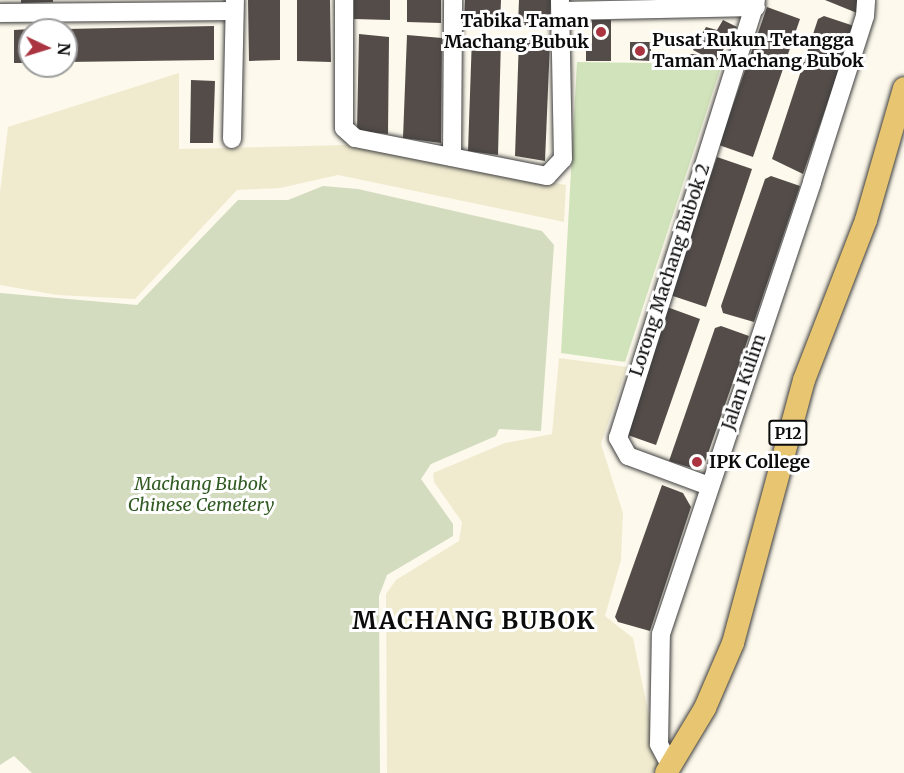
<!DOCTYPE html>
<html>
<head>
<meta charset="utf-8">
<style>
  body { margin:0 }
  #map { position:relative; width:904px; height:773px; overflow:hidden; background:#fdf9ec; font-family:Merriweather,serif }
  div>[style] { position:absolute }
  .farmland>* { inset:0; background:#f0ebcf }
  .green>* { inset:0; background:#d1e3ba }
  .cemetery>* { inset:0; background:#d4dcc0 }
  .building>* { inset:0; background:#534c49 }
  .roads { filter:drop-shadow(0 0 2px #3e3e3e) drop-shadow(0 0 2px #3e3e3e) }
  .minor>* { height:18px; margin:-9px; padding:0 9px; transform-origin:9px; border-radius:9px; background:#fff }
  .major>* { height:22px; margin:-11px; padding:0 11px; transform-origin:11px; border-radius:11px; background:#e8c571 }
  .dots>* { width:16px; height:16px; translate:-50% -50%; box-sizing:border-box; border:3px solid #fff; border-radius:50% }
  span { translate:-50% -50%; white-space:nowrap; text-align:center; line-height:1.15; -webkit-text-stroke:6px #fff; paint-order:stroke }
  .shield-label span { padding:2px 4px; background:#fff; border:2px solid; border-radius:4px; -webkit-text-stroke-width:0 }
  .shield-label { font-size:16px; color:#0b0b0b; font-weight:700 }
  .poi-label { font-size:18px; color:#0b0b0b; font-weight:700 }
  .right { translate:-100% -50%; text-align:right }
  .left { translate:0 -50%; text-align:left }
  .street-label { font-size:18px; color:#0b0b0b }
  .park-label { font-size:18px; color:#325b24; font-style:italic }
  .district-label { font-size:24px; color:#0b0b0b; font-weight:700; letter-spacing:1.5px }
  .north { position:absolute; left:18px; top:18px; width:60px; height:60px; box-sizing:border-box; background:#fff; border:2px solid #9d9d9d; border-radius:50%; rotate:94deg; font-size:16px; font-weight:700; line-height:24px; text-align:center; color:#0b0b0b }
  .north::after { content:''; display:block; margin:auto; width:21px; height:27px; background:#aa3540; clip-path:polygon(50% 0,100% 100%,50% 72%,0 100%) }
</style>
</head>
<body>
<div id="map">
  <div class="farmland">
    <div style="clip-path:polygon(179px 73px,179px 149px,346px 145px,566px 185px,564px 222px,338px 175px,280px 188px,237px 190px,135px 299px,57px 295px,0 285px,0 192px,8px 127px)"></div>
    <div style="clip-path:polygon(559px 358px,627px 367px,601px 444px,623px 513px,621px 560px,605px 616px,633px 638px,659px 764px,652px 773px,387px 773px,386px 594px,396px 580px,459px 541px,462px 522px,434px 482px,433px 473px,505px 443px,552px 434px)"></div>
  </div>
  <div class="green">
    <div style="clip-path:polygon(577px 62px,722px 64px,625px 362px,561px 353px)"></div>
  </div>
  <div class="cemetery">
    <div style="clip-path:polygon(323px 186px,358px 189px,542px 231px,554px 245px,541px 431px,499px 429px,496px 436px,431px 464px,421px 479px,453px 524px,453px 536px,387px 575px,379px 596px,380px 773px,32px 773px,14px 756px,0 765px,0 293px,137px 305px,238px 200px,288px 200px)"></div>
  </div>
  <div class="building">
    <div style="clip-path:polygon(21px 0,53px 0,53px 2px,21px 3px)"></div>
    <div style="clip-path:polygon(248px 0,280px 0,280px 60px,249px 61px)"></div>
    <div style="clip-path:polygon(297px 0,330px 0,331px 62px,297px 61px)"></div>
    <div style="clip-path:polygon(354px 0,390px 0,390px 20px,354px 19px)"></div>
    <div style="clip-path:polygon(407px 0,441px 0,441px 23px,407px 22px)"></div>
    <div style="clip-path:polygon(465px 0,501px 0,500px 25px,464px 21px)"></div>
    <div style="clip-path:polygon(519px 0,551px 0,550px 26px,518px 25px)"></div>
    <div style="clip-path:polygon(825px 0,857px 0,857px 13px)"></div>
    <div style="clip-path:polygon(767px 7px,800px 19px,753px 157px,719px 145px)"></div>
    <div style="clip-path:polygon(824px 16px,854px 26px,803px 174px,772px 159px,818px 19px)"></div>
    <div style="clip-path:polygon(592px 20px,611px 20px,611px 61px,586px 61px,586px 44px,592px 44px)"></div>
    <div style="clip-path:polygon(723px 20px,737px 27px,716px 62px,693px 50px,706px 27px,717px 30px)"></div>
    <div style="clip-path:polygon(214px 26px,214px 60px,66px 62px,66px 29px)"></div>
    <div style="clip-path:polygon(14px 30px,30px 29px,30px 63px,14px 63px)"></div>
    <div style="clip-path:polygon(359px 34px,389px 37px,388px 134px,357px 131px)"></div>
    <div style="clip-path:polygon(407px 35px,442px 38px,441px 143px,403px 138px)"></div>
    <div style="clip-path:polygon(472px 37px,501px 38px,498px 155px,468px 151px)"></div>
    <div style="clip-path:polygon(519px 39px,550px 42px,545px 161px,515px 156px)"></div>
    <div style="clip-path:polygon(630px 42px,651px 42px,651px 61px,630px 60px)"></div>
    <div style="clip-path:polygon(690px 54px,698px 54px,698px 63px,689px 63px)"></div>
    <div style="clip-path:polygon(191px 80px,215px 81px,213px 143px,190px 143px)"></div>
    <div style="clip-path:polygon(717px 157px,752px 169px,706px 307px,670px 295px)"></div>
    <div style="clip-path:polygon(771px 176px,800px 186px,754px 322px,723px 313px,721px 306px,765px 179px)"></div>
    <div style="clip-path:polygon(667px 307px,700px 319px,656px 445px,622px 433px)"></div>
    <div style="clip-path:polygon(721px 326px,749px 336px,705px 462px,692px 468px,669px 461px,715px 328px)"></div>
    <div style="clip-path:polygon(662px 485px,683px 493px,691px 507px,650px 631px,618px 622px,615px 617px)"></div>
  </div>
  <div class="roads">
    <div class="minor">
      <div style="left:344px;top:0;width:128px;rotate:90deg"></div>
      <div style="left:344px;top:128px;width:15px;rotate:42deg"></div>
      <div style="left:355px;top:138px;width:196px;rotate:11.2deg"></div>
      <div style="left:547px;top:176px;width:23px;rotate:-47deg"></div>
      <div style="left:563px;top:159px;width:159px;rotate:-91.1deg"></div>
      <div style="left:561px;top:11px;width:195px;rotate:-1.2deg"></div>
      <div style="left:0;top:13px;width:234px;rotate:-0.5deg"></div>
      <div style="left:232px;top:139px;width:139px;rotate:-88.8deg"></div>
      <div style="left:452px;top:157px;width:157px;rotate:-89.6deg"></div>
      <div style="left:709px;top:486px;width:86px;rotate:-159.7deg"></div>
      <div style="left:628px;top:456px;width:21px;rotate:-119deg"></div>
      <div style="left:618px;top:438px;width:459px;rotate:-72.5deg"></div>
      <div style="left:671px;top:767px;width:26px;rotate:-118deg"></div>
      <div style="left:659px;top:744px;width:110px;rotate:-89deg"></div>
      <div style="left:661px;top:634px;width:477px;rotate:-71.5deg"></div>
      <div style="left:812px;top:182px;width:174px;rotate:-72.3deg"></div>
      <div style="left:865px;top:16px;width:16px;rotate:-86deg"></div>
    </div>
    <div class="major">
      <div style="left:666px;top:773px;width:76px;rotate:-59deg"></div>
      <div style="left:705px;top:708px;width:71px;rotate:-66.7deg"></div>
      <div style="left:733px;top:643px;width:272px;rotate:-74.9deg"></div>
      <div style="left:804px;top:380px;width:172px;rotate:-68.8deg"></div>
      <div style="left:866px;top:220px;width:137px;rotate:-73.9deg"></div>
    </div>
  </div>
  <div class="dots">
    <div style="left:601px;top:32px;background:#aa3540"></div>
    <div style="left:640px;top:51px;background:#aa3540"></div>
    <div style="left:697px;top:462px;background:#aa3540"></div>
  </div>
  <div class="shield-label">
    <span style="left:788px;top:433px">P12</span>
  </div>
  <div class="poi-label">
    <span class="right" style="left:589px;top:32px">Tabika Taman<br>Machang Bubuk</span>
    <span class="left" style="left:652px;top:51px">Pusat Rukun Tetangga<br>Taman Machang Bubok</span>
    <span class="left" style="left:709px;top:462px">IPK College</span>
  </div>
  <div class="street-label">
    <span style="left:670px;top:270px;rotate:-72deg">Lorong Machang Bubok 2</span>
    <span style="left:744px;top:382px;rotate:-71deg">Jalan Kulim</span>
  </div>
  <div class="park-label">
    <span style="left:201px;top:495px">Machang Bubok<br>Chinese Cemetery</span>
  </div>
  <div class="district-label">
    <span style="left:474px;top:621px">MACHANG BUBOK</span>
  </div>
  <div class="north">N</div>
</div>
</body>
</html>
